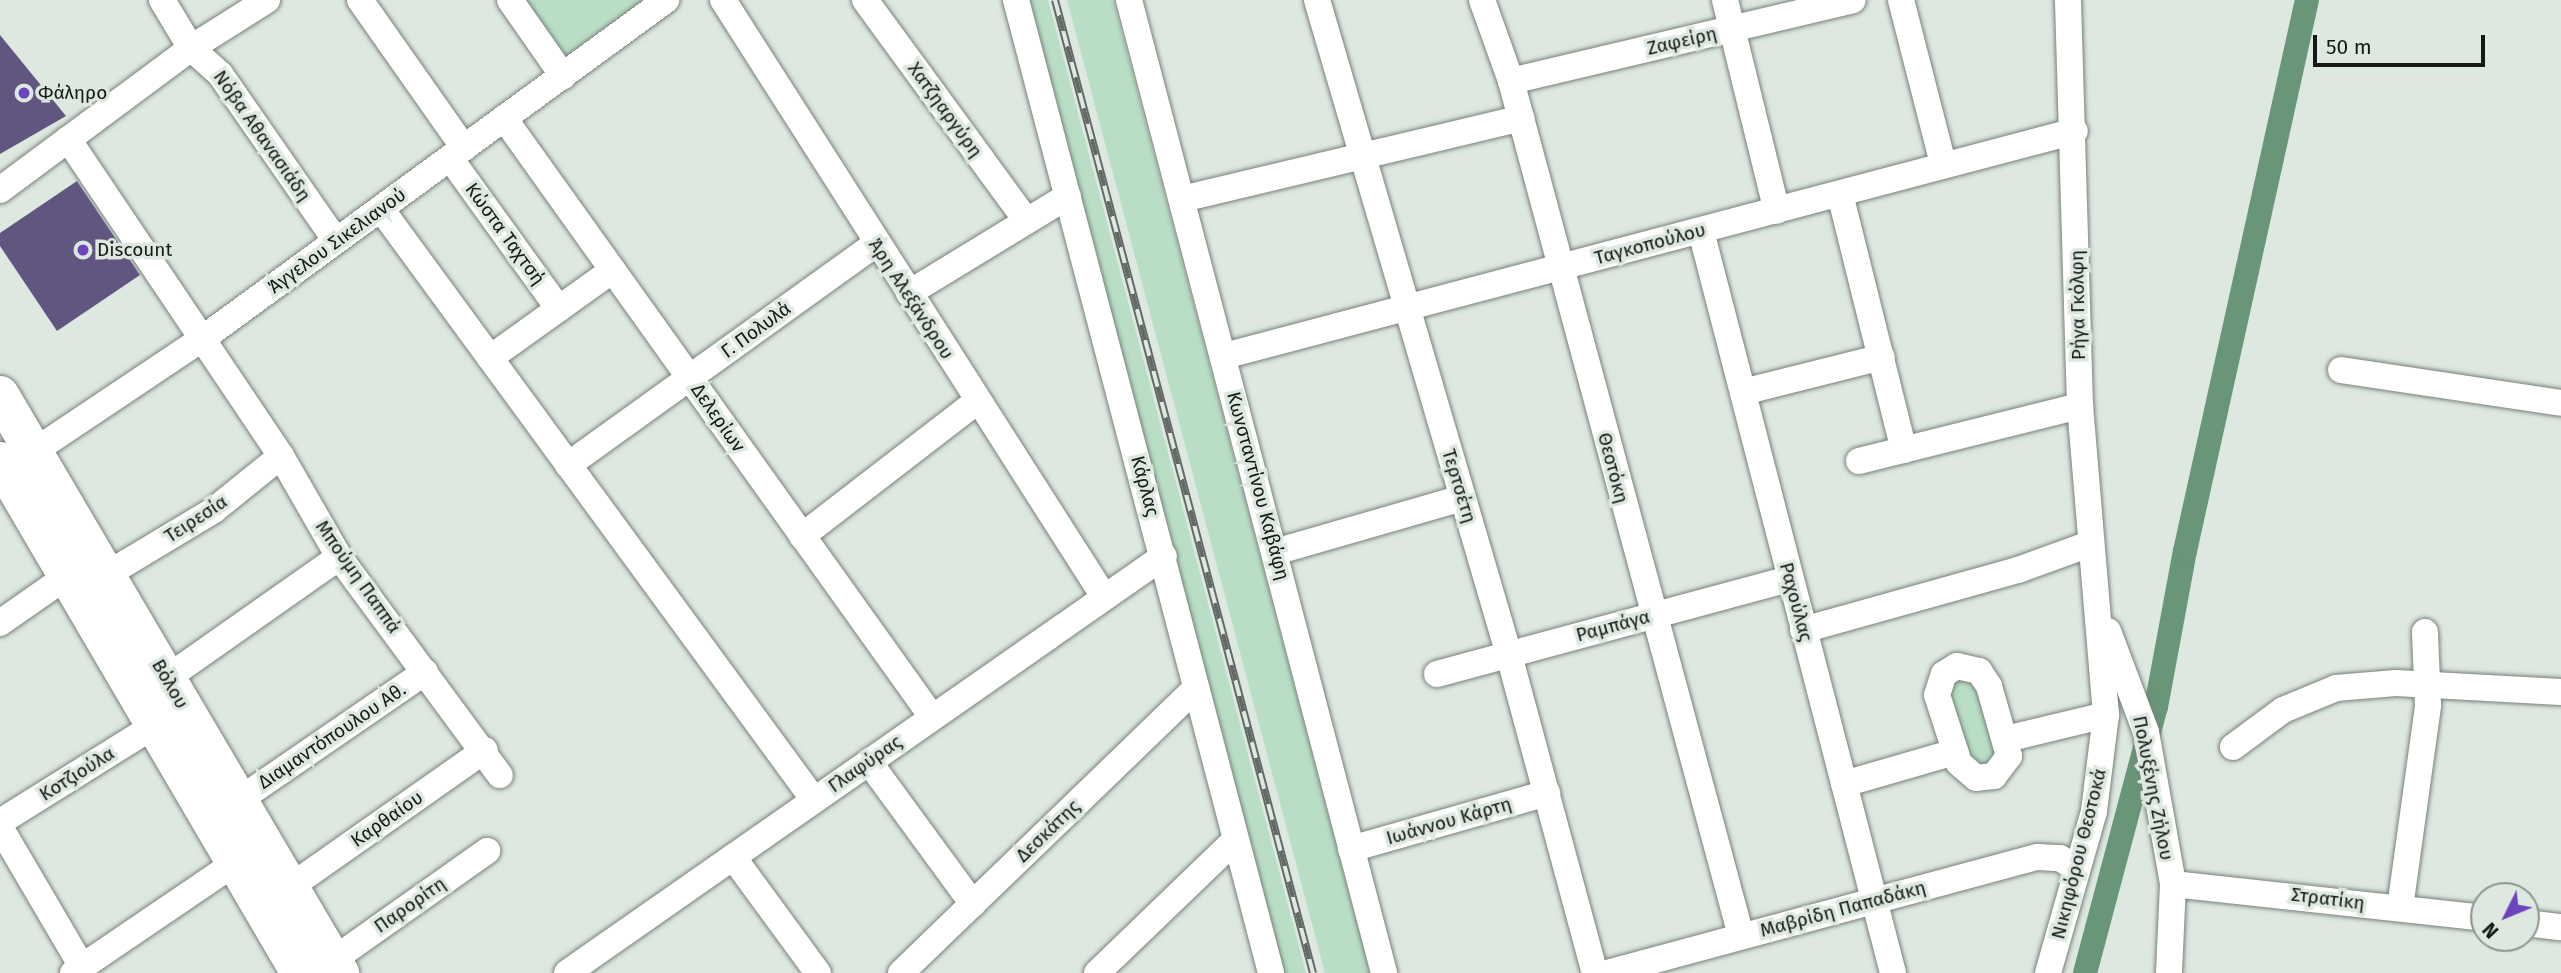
<!DOCTYPE html>
<html>
<head>
<meta charset="utf-8">
<style>
  body { margin:0 }
  #map { position:relative; width:2561px; height:973px; overflow:hidden; background:#dde8e0; font-family:"Fira Sans",sans-serif }
  div>[style] { position:absolute }
  .green>* { inset:0; background:#b9dec5 }
  .canal>* { height:24px; margin:-12px; padding:0 12px; transform-origin:12px; border-radius:12px; background:#699578 }
  .building>* { inset:0; background:#61567f }
  .roads { filter:drop-shadow(0 0 2px #78817a) drop-shadow(0 0 2px #78817a) }
  .minor>* { height:26px; margin:-13px; padding:0 13px; transform-origin:13px; border-radius:13px; background:#fff }
  .primary>* { height:38px; margin:-19px; padding:0 19px; transform-origin:19px; border-radius:19px; background:#fff }
  .rail>* { height:8px; margin-top:-4px; transform-origin:0; background:repeating-linear-gradient(90deg,#dde8e0 0 16px,#636a65 0 32px); box-sizing:border-box; border-block:2px solid #636a65 }
  .dots>* { width:19px; height:19px; translate:-50% -50%; box-sizing:border-box; border:4px solid #dde8e0; border-radius:50% }
  span { translate:-50% -50%; white-space:nowrap; text-align:center; line-height:1.15; -webkit-text-stroke:7px #dde8e0; paint-order:stroke }
  .street-label { font-size:19px; color:#151916 }
  .poi-label { font-size:19px; color:#151916 }
  .left { translate:0 -50%; text-align:left }
  .north { position:absolute; left:2470px; top:882px; width:70px; height:70px; box-sizing:border-box; background:#dde8e0; border:2px solid #8d958f; border-radius:50%; rotate:227deg; font-size:19px; font-weight:700; line-height:28px; text-align:center; color:#151916 }
  .north::after { content:''; display:block; margin:auto; width:24px; height:32px; background:#6e43bb; clip-path:polygon(50% 0,100% 100%,50% 72%,0 100%) }
  .scale { position:absolute; left:2313px; top:35px; width:172px; height:32px; box-sizing:border-box; border:4px solid #151916; border-top:0; padding-left:9px; font-size:21px; line-height:24px; white-space:nowrap; color:#151916; -webkit-text-stroke:5px #dde8e0; paint-order:stroke }
</style>
</head>
<body>
<div id="map">
  <div class="green">
    <div style="clip-path:polygon(523px 0,647px 0,565px 62px)"></div>
    <div style="clip-path:polygon(1024px 0,1048px 0,1306px 973px,1277px 973px)"></div>
    <div style="clip-path:polygon(1067px 0,1113px 0,1370px 973px,1325px 973px)"></div>
    <div style="clip-path:polygon(1955px 677px,1975px 682px,1997px 750px,1986px 768px,1971px 762px,1950px 698px)"></div>
  </div>
  <div class="canal">
    <div style="left:2085px;top:973px;width:275px;rotate:-75.1deg"></div>
    <div style="left:2156px;top:707px;width:159px;rotate:-79.5deg"></div>
    <div style="left:2185px;top:551px;width:564px;rotate:-77.52deg"></div>
  </div>
  <div class="building">
    <div style="clip-path:polygon(0 35px,66px 116px,0 154px)"></div>
    <div style="clip-path:polygon(77px 181px,140px 275px,57px 331px,0 246px,0 233px)"></div>
  </div>
  <div class="roads">
    <div class="minor">
      <div style="left:162px;top:0;width:56px;rotate:58.9deg"></div>
      <div style="left:191px;top:48px;width:39px;rotate:42deg"></div>
      <div style="left:220px;top:74px;width:203px;rotate:55.2deg"></div>
      <div style="left:360px;top:0;width:181px;rotate:54.9deg"></div>
      <div style="left:510px;top:0;width:93px;rotate:55.1deg"></div>
      <div style="left:723px;top:0;width:706px;rotate:57.44deg"></div>
      <div style="left:865px;top:0;width:271px;rotate:53.8deg"></div>
      <div style="left:1016px;top:0;width:1006px;rotate:75.31deg"></div>
      <div style="left:1129px;top:0;width:1006px;rotate:75.31deg"></div>
      <div style="left:1317px;top:0;width:683px;rotate:73.66deg"></div>
      <div style="left:1509px;top:655px;width:329px;rotate:74.9deg"></div>
      <div style="left:1482px;top:0;width:86px;rotate:70.3deg"></div>
      <div style="left:1511px;top:81px;width:885px;rotate:74.94deg"></div>
      <div style="left:1725px;top:0;width:217px;rotate:76.2deg"></div>
      <div style="left:1901px;top:0;width:169px;rotate:75.6deg"></div>
      <div style="left:1511px;top:81px;width:351px;rotate:-13.3deg"></div>
      <div style="left:504px;top:118px;width:736px;rotate:54.45deg"></div>
      <div style="left:68px;top:139px;width:382px;rotate:56.1deg"></div>
      <div style="left:281px;top:456px;width:116px;rotate:60.1deg"></div>
      <div style="left:339px;top:557px;width:271px;rotate:53.6deg"></div>
      <div style="left:450px;top:158px;width:186px;rotate:54.2deg"></div>
      <div style="left:0;top:190px;width:238px;rotate:-36.6deg"></div>
      <div style="left:191px;top:48px;width:90px;rotate:-32.3deg"></div>
      <div style="left:1840px;top:194px;width:264px;rotate:76deg"></div>
      <div style="left:1182px;top:199px;width:349px;rotate:-13.4deg"></div>
      <div style="left:381px;top:209px;width:733px;rotate:53.77deg"></div>
      <div style="left:1701px;top:231px;width:766px;rotate:75.49deg"></div>
      <div style="left:909px;top:293px;width:186px;rotate:-31.4deg"></div>
      <div style="left:1224px;top:356px;width:880px;rotate:-14.81deg"></div>
      <div style="left:490px;top:358px;width:151px;rotate:-35.6deg"></div>
      <div style="left:2341px;top:370px;width:222px;rotate:8.5deg"></div>
      <div style="left:1743px;top:392px;width:143px;rotate:-14.1deg"></div>
      <div style="left:21px;top:460px;width:218px;rotate:-33.8deg"></div>
      <div style="left:202px;top:339px;width:575px;rotate:-36.15deg"></div>
      <div style="left:1859px;top:461px;width:228px;rotate:-14deg"></div>
      <div style="left:568px;top:465px;width:379px;rotate:-35.7deg"></div>
      <div style="left:802px;top:536px;width:221px;rotate:-37.6deg"></div>
      <div style="left:1275px;top:552px;width:195px;rotate:-16.1deg"></div>
      <div style="left:106px;top:575px;width:126px;rotate:-31deg"></div>
      <div style="left:214px;top:510px;width:86px;rotate:-38.9deg"></div>
      <div style="left:0;top:623px;width:82px;rotate:-35deg"></div>
      <div style="left:1803px;top:630px;width:223px;rotate:-15.6deg"></div>
      <div style="left:2018px;top:570px;width:77px;rotate:-19.9deg"></div>
      <div style="left:2108px;top:631px;width:108px;rotate:69.4deg"></div>
      <div style="left:2146px;top:732px;width:154px;rotate:79.9deg"></div>
      <div style="left:2173px;top:884px;width:89px;rotate:92.6deg"></div>
      <div style="left:1957px;top:666px;width:23px;rotate:13deg"></div>
      <div style="left:1979px;top:671px;width:18px;rotate:56deg"></div>
      <div style="left:1989px;top:686px;width:73px;rotate:74.1deg"></div>
      <div style="left:2009px;top:756px;width:25px;rotate:127deg"></div>
      <div style="left:1994px;top:776px;width:18px;rotate:174deg"></div>
      <div style="left:1976px;top:778px;width:23px;rotate:-139deg"></div>
      <div style="left:1959px;top:763px;width:71px;rotate:-107.9deg"></div>
      <div style="left:1937px;top:695px;width:22px;rotate:-72deg"></div>
      <div style="left:1944px;top:674px;width:15px;rotate:-32deg"></div>
      <div style="left:1437px;top:674px;width:366px;rotate:-15.1deg"></div>
      <div style="left:167px;top:678px;width:210px;rotate:-35.1deg"></div>
      <div style="left:2006px;top:739px;width:103px;rotate:-13.5deg"></div>
      <div style="left:2233px;top:747px;width:62px;rotate:-36.5deg"></div>
      <div style="left:2283px;top:710px;width:57px;rotate:-22.5deg"></div>
      <div style="left:2336px;top:688px;width:60px;rotate:-4.8deg"></div>
      <div style="left:2396px;top:683px;width:165px;rotate:3.1deg"></div>
      <div style="left:869px;top:762px;width:176px;rotate:53.8deg"></div>
      <div style="left:1844px;top:784px;width:116px;rotate:-16.1deg"></div>
      <div style="left:239px;top:800px;width:226px;rotate:-34.5deg"></div>
      <div style="left:0;top:822px;width:183px;rotate:-32deg"></div>
      <div style="left:0;top:827px;width:162px;rotate:59.6deg"></div>
      <div style="left:1351px;top:849px;width:204px;rotate:-15.9deg"></div>
      <div style="left:733px;top:857px;width:144px;rotate:53.8deg"></div>
      <div style="left:2173px;top:884px;width:313px;rotate:6.2deg"></div>
      <div style="left:290px;top:887px;width:238px;rotate:-35.1deg"></div>
      <div style="left:2400px;top:908px;width:205px;rotate:-82.1deg"></div>
      <div style="left:2428px;top:705px;width:73px;rotate:-92.4deg"></div>
      <div style="left:2526px;top:923px;width:35px;rotate:7deg"></div>
      <div style="left:333px;top:960px;width:189px;rotate:-35.3deg"></div>
      <div style="left:73px;top:973px;width:196px;rotate:-34.2deg"></div>
      <div style="left:567px;top:973px;width:728px;rotate:-34.93deg"></div>
      <div style="left:901px;top:973px;width:410px;rotate:-44deg"></div>
      <div style="left:1097px;top:973px;width:192px;rotate:-43.9deg"></div>
      <div style="left:1607px;top:973px;width:446px;rotate:-15.1deg"></div>
      <div style="left:2038px;top:857px;width:22px;rotate:3deg"></div>
      <div style="left:2060px;top:858px;width:20px;rotate:33deg"></div>
      <div style="left:2048px;top:973px;width:168px;rotate:-74.1deg"></div>
      <div style="left:2094px;top:811px;width:97px;rotate:-82.9deg"></div>
      <div style="left:2106px;top:715px;width:310px;rotate:-94.8deg"></div>
      <div style="left:2080px;top:406px;width:406px;rotate:-91.7deg"></div>
    </div>
    <div class="primary">
      <div style="left:0;top:395px;width:671px;rotate:59.53deg"></div>
      <div style="left:0;top:461px;width:593px;rotate:59.63deg"></div>
    </div>
  </div>
  <div class="rail">
    <div style="left:1055px;top:0;width:1007px;rotate:75.15deg"></div>
  </div>
  <div class="dots">
    <div style="left:24px;top:93px;background:#6e43bb"></div>
    <div style="left:83px;top:250px;background:#6e43bb"></div>
  </div>
  <div class="street-label">
    <span style="left:1682px;top:41px;rotate:-13deg">Ζαφείρη</span>
    <span style="left:945px;top:110px;rotate:54deg">Χατζηαργύρη</span>
    <span style="left:262px;top:136px;rotate:55deg">Νόβα Αθανασιάδη</span>
    <span style="left:505px;top:234px;rotate:54deg">Κώστα Ταχτσή</span>
    <span style="left:337px;top:241px;rotate:-36deg">Άγγελου Σικελιανού</span>
    <span style="left:1650px;top:244px;rotate:-15deg">Ταγκοπούλου</span>
    <span style="left:911px;top:299px;rotate:57deg">Άρη Αλεξάνδρου</span>
    <span style="left:2078px;top:305px;rotate:-91deg">Ρήγα Γκόλφη</span>
    <span style="left:756px;top:330px;rotate:-36deg">Γ. Πολυλά</span>
    <span style="left:718px;top:418px;rotate:55deg">Δελερίων</span>
    <span style="left:1613px;top:468px;rotate:75deg">Θεοτόκη</span>
    <span style="left:1145px;top:486px;rotate:75deg">Κάρλας</span>
    <span style="left:1258px;top:486px;rotate:75deg">Κωνσταντίνου Καβάφη</span>
    <span style="left:1459px;top:486px;rotate:73deg">Τερτσέτη</span>
    <span style="left:196px;top:519px;rotate:-33deg">Τειρεσία</span>
    <span style="left:358px;top:577px;rotate:55deg">Μπούμη Παππά</span>
    <span style="left:1796px;top:602px;rotate:75deg">Ραχούλας</span>
    <span style="left:1613px;top:626px;rotate:-15deg">Ραμπάγα</span>
    <span style="left:170px;top:684px;rotate:60deg">Βόλου</span>
    <span style="left:332px;top:736px;rotate:-34deg">Διαμαντόπουλου Αθ.</span>
    <span style="left:865px;top:764px;rotate:-35deg">Γλαφύρας</span>
    <span style="left:77px;top:774px;rotate:-32deg">Κοτζιούλα</span>
    <span style="left:2153px;top:788px;rotate:79deg">Πολυξένης Ζήλου</span>
    <span style="left:387px;top:819px;rotate:-35deg">Καρθαίου</span>
    <span style="left:1449px;top:821px;rotate:-16deg">Ιωάννου Κάρτη</span>
    <span style="left:1048px;top:831px;rotate:-44deg">Δεσκάτης</span>
    <span style="left:2079px;top:854px;rotate:-76deg">Νικηφόρου Θεοτοκά</span>
    <span style="left:2328px;top:899px;rotate:7deg">Στρατίκη</span>
    <span style="left:410px;top:905px;rotate:-35deg">Παρορίτη</span>
    <span style="left:1843px;top:909px;rotate:-15deg">Μαβρίδη Παπαδάκη</span>
  </div>
  <div class="poi-label">
    <span class="left" style="left:38px;top:93px">Φάληρο</span>
    <span class="left" style="left:97px;top:250px">Discount</span>
  </div>
  <div class="north">N</div>
  <div class="scale">50 m</div>
</div>
</body>
</html>
